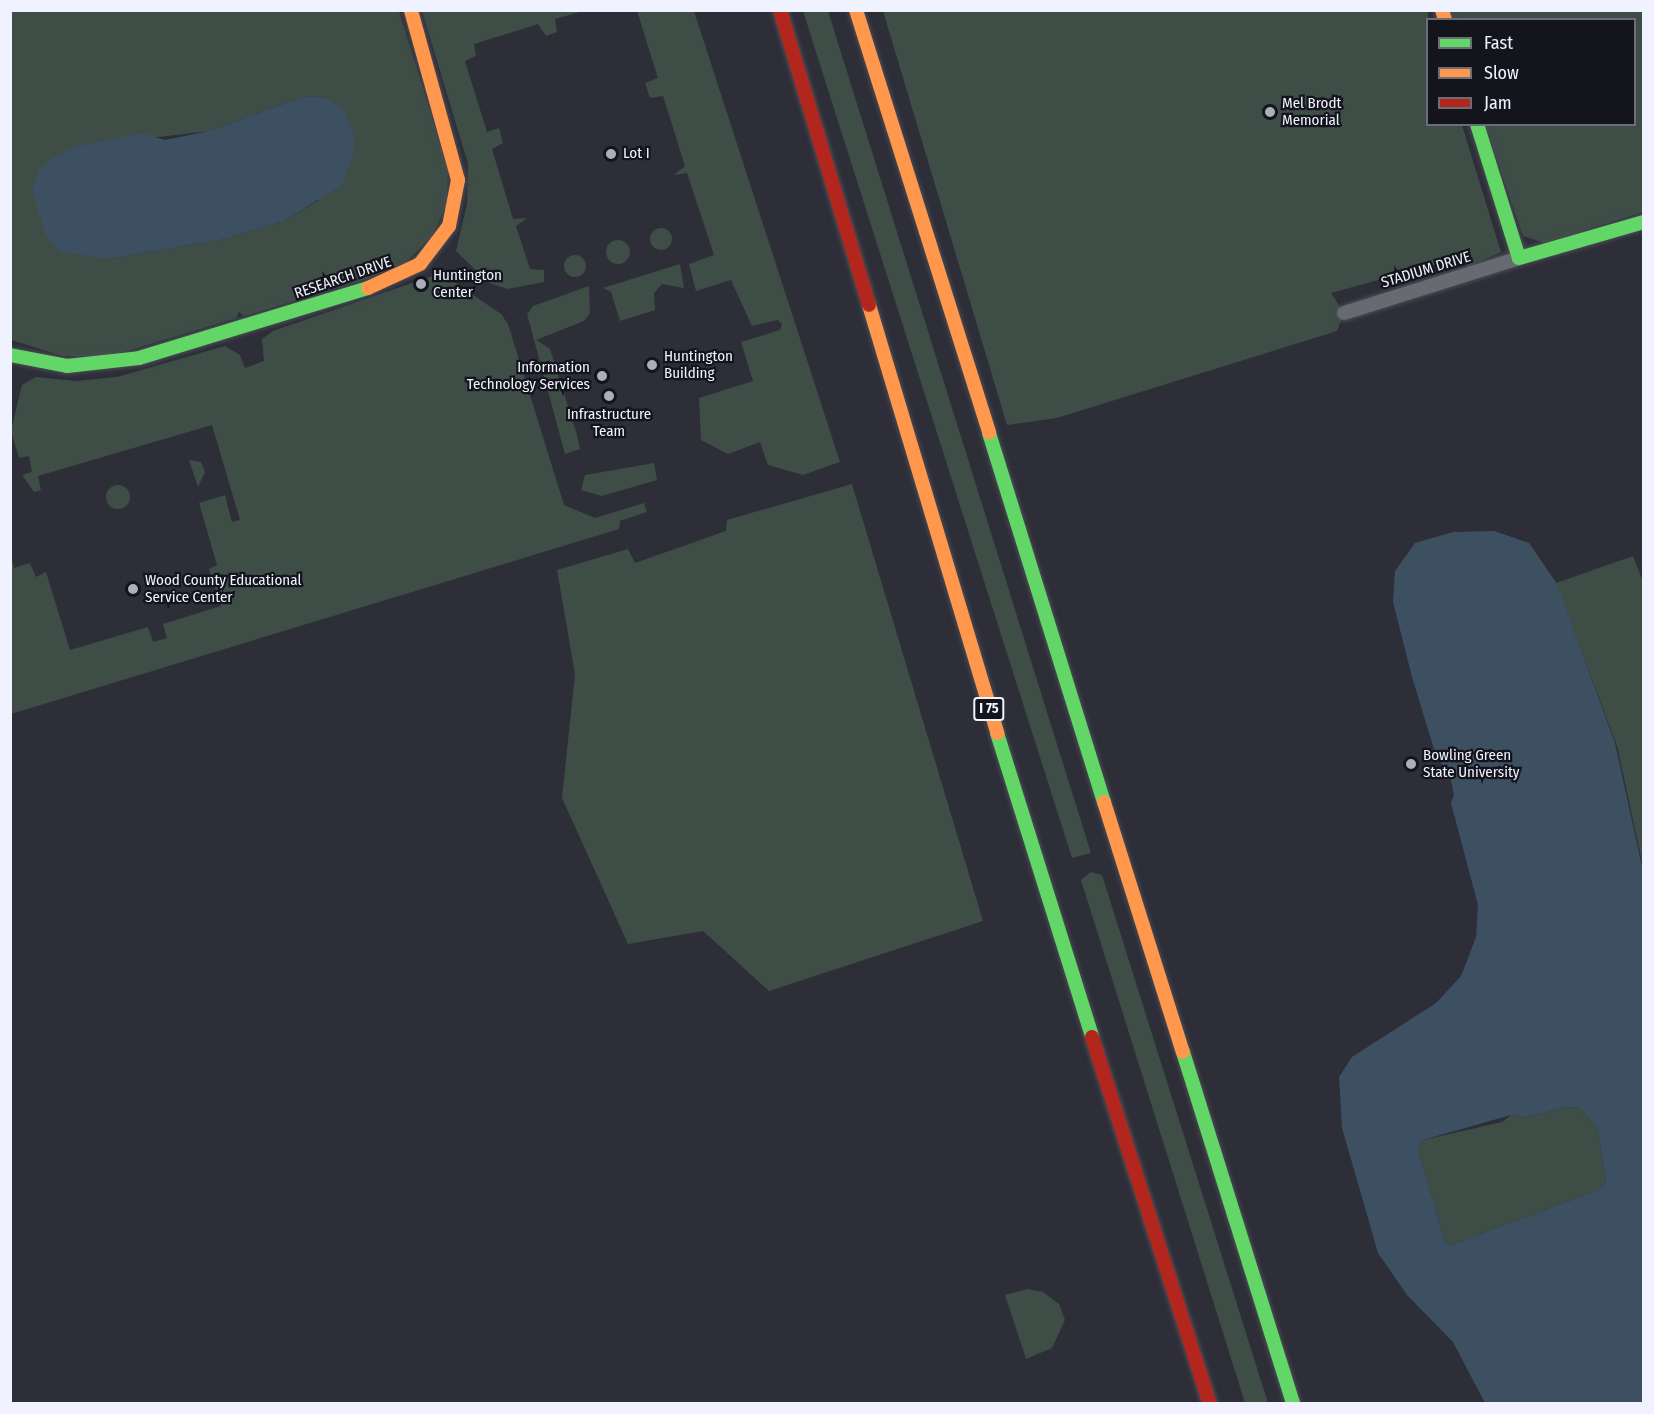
<!DOCTYPE html>
<html>
<head>
<meta charset="utf-8">
<style>
  body { margin:0 }
  #map { position:relative; width:1654px; height:1414px; overflow:hidden; background:#2d2e38; font-family:"Fira Sans Condensed",sans-serif }
  div>[style] { position:absolute }
  .green>* { inset:0; background:#3f4d47 }
  .round { border-radius:50% }
  .water>* { inset:0; background:#3c5062 }
  .roads { filter:drop-shadow(0 0 2px #4a4c54) drop-shadow(0 0 2px #4a4c54) }
  .street>* { height:14px; margin:-7px; padding:0 7px; transform-origin:7px; border-radius:7px; background:#686a71 }
  .fast>* { height:14px; margin:-7px; padding:0 7px; transform-origin:7px; border-radius:7px; background:#63d668 }
  .slow>* { height:14px; margin:-7px; padding:0 7px; transform-origin:7px; border-radius:7px; background:#ff974d }
  .jam>* { height:14px; margin:-7px; padding:0 7px; transform-origin:7px; border-radius:7px; background:#b3261e }
  .dots>* { width:16px; height:16px; translate:-50% -50%; box-sizing:border-box; border:3px solid #13141c; border-radius:50% }
  span { translate:-50% -50%; white-space:nowrap; text-align:center; line-height:1.15; -webkit-text-stroke:4.5px #13141c; paint-order:stroke }
  .shield-label span { padding:2px 4px; background:#13141c; border:2px solid; border-radius:4px; -webkit-text-stroke-width:0 }
  .shield-label { font-size:14px; color:#f0f3ff; font-weight:700 }
  .poi-label { font-size:15px; color:#f0f3ff }
  .left { translate:0 -50%; text-align:left }
  .right { translate:-100% -50%; text-align:right }
  .street-label { font-size:15px; color:#f0f3ff }
  .frame { position:absolute; inset:0; border:12px solid #f0f3ff; pointer-events:none }
  .legend { position:absolute; left:1426px; top:18px; width:210px; height:108px; box-sizing:border-box; background:#13141c; border:2px solid #6b6d77; margin:0; padding:8px 10px; list-style:none; font-size:18px; color:#f0f3ff }
  .legend li { display:flex; align-items:center; gap:12px; height:30px }
  .legend b { width:30px; border:2px solid #6b6d77 }
</style>
</head>
<body>
<div id="map">
  <div class="green">
    <div style="clip-path:polygon(evenodd,10px 11px,399px 11px,448px 169px,447px 203px,433px 235px,406px 262px,366px 279px,244px 316px,239px 312px,236px 318px,107px 357px,63px 356px,11px 340px,10px 11px,306px 96px,326px 98px,342px 107px,319px 200px,284px 221px,225px 239px,108px 259px,76px 147px,209px 131px,306px 96px)"></div>
    <div style="clip-path:polygon(422px 11px,583px 11px,555px 19px,557px 32px,546px 36px,538px 24px,474px 44px,476px 56px,465px 61px,487px 132px,499px 128px,503px 143px,492px 149px,513px 219px,527px 218px,516px 226px,530px 269px,544px 270px,544px 282px,508px 289px,489px 283px,456px 251px,467px 204px,468px 164px)"></div>
    <div style="clip-path:polygon(637px 11px,694px 11px,840px 462px,803px 475px,768px 465px,760px 442px,728px 454px,701px 440px,699px 398px,753px 381px,741px 342px,780px 330px,782px 324px,778px 320px,752px 326px,731px 280px,696px 291px,689px 264px,714px 255px,687px 173px,674px 175px,685px 166px,663px 96px,650px 98px,645px 83px,658px 78px)"></div>
    <div style="clip-path:polygon(803px 11px,828px 11px,1091px 853px,1072px 858px)"></div>
    <div style="clip-path:polygon(883px 11px,1428px 11px,1428px 124px,1462px 125px,1501px 252px,1468px 267px,1455px 259px,1331px 293px,1344px 313px,1337px 331px,1057px 418px,1007px 425px)"></div>
    <div style="clip-path:polygon(1446px 11px,1643px 11px,1643px 212px,1544px 243px,1523px 236px,1485px 125px,1634px 124px,1634px 20px,1449px 20px)"></div>
    <div class="round" style="left:650px;top:228px;width:22px;height:22px"></div>
    <div class="round" style="left:606px;top:240px;width:24px;height:24px"></div>
    <div class="round" style="left:564px;top:255px;width:22px;height:22px"></div>
    <div style="clip-path:polygon(680px 264px,684px 288px,662px 284px,654px 293px,655px 310px,620px 321px,611px 292px,603px 288px)"></div>
    <div style="clip-path:polygon(441px 273px,501px 314px,508px 324px,564px 505px,595px 518px,644px 503px,647px 512px,620px 521px,619px 529px,11px 714px,11px 555px,14px 568px,30px 563px,36px 577px,46px 572px,70px 650px,148px 627px,153px 642px,167px 638px,163px 624px,221px 606px,209px 569px,217px 565px,199px 503px,225px 495px,232px 522px,240px 520px,212px 425px,38px 476px,41px 490px,34px 492px,22px 475px,32px 472px,29px 456px,19px 458px,11px 431px,22px 385px,36px 377px,76px 381px,117px 377px,225px 346px,240px 355px,245px 368px,264px 361px,262px 339px,273px 331px)"></div>
    <div style="clip-path:polygon(589px 286px,590px 313px,584px 321px,536px 340px,550px 349px,577px 435px,580px 449px,565px 454px,527px 314px,533px 306px)"></div>
    <div style="clip-path:polygon(189px 460px,201px 462px,205px 472px,198px 487px)"></div>
    <div style="clip-path:polygon(654px 463px,657px 480px,602px 496px,581px 490px,585px 475px)"></div>
    <div style="clip-path:polygon(852px 484px,983px 921px,769px 991px,703px 931px,628px 944px,562px 798px,575px 674px,557px 570px,628px 549px,635px 563px,726px 531px,727px 520px)"></div>
    <div class="round" style="left:106px;top:485px;width:24px;height:24px"></div>
    <div style="clip-path:polygon(1633px 556px,1643px 582px,1643px 866px,1617px 746px,1556px 583px)"></div>
    <div style="clip-path:polygon(1091px 872px,1102px 875px,1268px 1403px,1245px 1403px,1081px 880px)"></div>
    <div style="clip-path:polygon(1566px 1107px,1580px 1108px,1598px 1129px,1606px 1182px,1598px 1190px,1452px 1245px,1445px 1242px,1418px 1149px,1423px 1140px,1502px 1122px,1511px 1115px,1528px 1117px)"></div>
    <div style="clip-path:polygon(1027px 1289px,1043px 1292px,1059px 1304px,1065px 1320px,1052px 1348px,1026px 1359px,1005px 1295px)"></div>
  </div>
  <div class="water">
    <div style="clip-path:polygon(306px 96px,326px 98px,342px 107px,354px 136px,353px 156px,342px 185px,284px 221px,225px 239px,108px 259px,59px 251px,46px 235px,32px 190px,40px 168px,55px 157px,76px 147px,142px 133px,165px 140px,209px 131px)"></div>
    <div style="clip-path:polygon(evenodd,1494px 531px,1529px 543px,1557px 584px,1615px 743px,1643px 871px,1643px 1403px,1485px 1403px,1453px 1342px,1407px 1295px,1378px 1253px,1342px 1128px,1339px 1077px,1352px 1057px,1436px 1003px,1461px 976px,1476px 937px,1478px 905px,1451px 803px,1454px 795px,1449px 771px,1437px 759px,1412px 677px,1393px 602px,1395px 571px,1415px 543px,1453px 532px,1494px 531px,1566px 1107px,1580px 1108px,1598px 1129px,1606px 1182px,1598px 1190px,1452px 1245px,1445px 1242px,1418px 1149px,1423px 1140px,1511px 1115px,1528px 1117px,1566px 1107px)"></div>
  </div>
  <div class="roads">
    <div class="street">
      <div style="left:1344px;top:313px;width:183px;rotate:-17.4deg"></div>
    </div>
    <div class="fast">
      <div style="left:1477px;top:124px;width:140px;rotate:72.6deg"></div>
      <div style="left:1519px;top:258px;width:130px;rotate:-16.1deg"></div>
      <div style="left:10px;top:355px;width:58px;rotate:10.9deg"></div>
      <div style="left:67px;top:366px;width:72px;rotate:-6.3deg"></div>
      <div style="left:139px;top:358px;width:239px;rotate:-17deg"></div>
      <div style="left:989px;top:433px;width:387px;rotate:72.7deg"></div>
      <div style="left:997px;top:733px;width:318px;rotate:72.6deg"></div>
      <div style="left:1183px;top:1052px;width:369px;rotate:72.6deg"></div>
    </div>
    <div class="slow">
      <div style="left:856px;top:10px;width:443px;rotate:72.5deg"></div>
      <div style="left:1442px;top:10px;width:10px;rotate:73deg"></div>
      <div style="left:368px;top:288px;width:57px;rotate:-24.8deg"></div>
      <div style="left:420px;top:264px;width:48px;rotate:-52.7deg"></div>
      <div style="left:449px;top:226px;width:47px;rotate:-78.9deg"></div>
      <div style="left:458px;top:180px;width:176px;rotate:-105.5deg"></div>
      <div style="left:869px;top:305px;width:447px;rotate:73.3deg"></div>
      <div style="left:1104px;top:802px;width:262px;rotate:72.5deg"></div>
    </div>
    <div class="jam">
      <div style="left:780px;top:10px;width:308px;rotate:73.2deg"></div>
      <div style="left:1092px;top:1037px;width:386px;rotate:72.2deg"></div>
    </div>
  </div>
  <div class="dots">
    <div style="left:1270px;top:112px;background:#acaeb9"></div>
    <div style="left:611px;top:154px;background:#acaeb9"></div>
    <div style="left:421px;top:284px;background:#acaeb9"></div>
    <div style="left:652px;top:365px;background:#acaeb9"></div>
    <div style="left:602px;top:376px;background:#acaeb9"></div>
    <div style="left:609px;top:396px;background:#acaeb9"></div>
    <div style="left:133px;top:589px;background:#acaeb9"></div>
    <div style="left:1411px;top:764px;background:#acaeb9"></div>
  </div>
  <div class="shield-label">
    <span style="left:989px;top:709px">I 75</span>
  </div>
  <div class="poi-label">
    <span class="left" style="left:1282px;top:112px">Mel Brodt<br>Memorial</span>
    <span class="left" style="left:623px;top:154px">Lot I</span>
    <span class="left" style="left:433px;top:284px">Huntington<br>Center</span>
    <span class="left" style="left:664px;top:365px">Huntington<br>Building</span>
    <span class="right" style="left:590px;top:376px">Information<br>Technology Services</span>
    <span style="left:609px;top:423px">Infrastructure<br>Team</span>
    <span class="left" style="left:145px;top:589px">Wood County Educational<br>Service Center</span>
    <span class="left" style="left:1423px;top:764px">Bowling Green<br>State University</span>
  </div>
  <div class="street-label">
    <span style="left:1426px;top:270px;rotate:-17deg">STADIUM DRIVE</span>
    <span style="left:343px;top:278px;rotate:-19deg">RESEARCH DRIVE</span>
  </div>
  <div class="frame"></div>
  <ul class="legend">
  <li><b style="height:8px;background:#63d668"></b>Fast</li>
  <li><b style="height:8px;background:#ff974d"></b>Slow</li>
  <li><b style="height:8px;background:#b3261e"></b>Jam</li>
  </ul>
</div>
</body>
</html>
